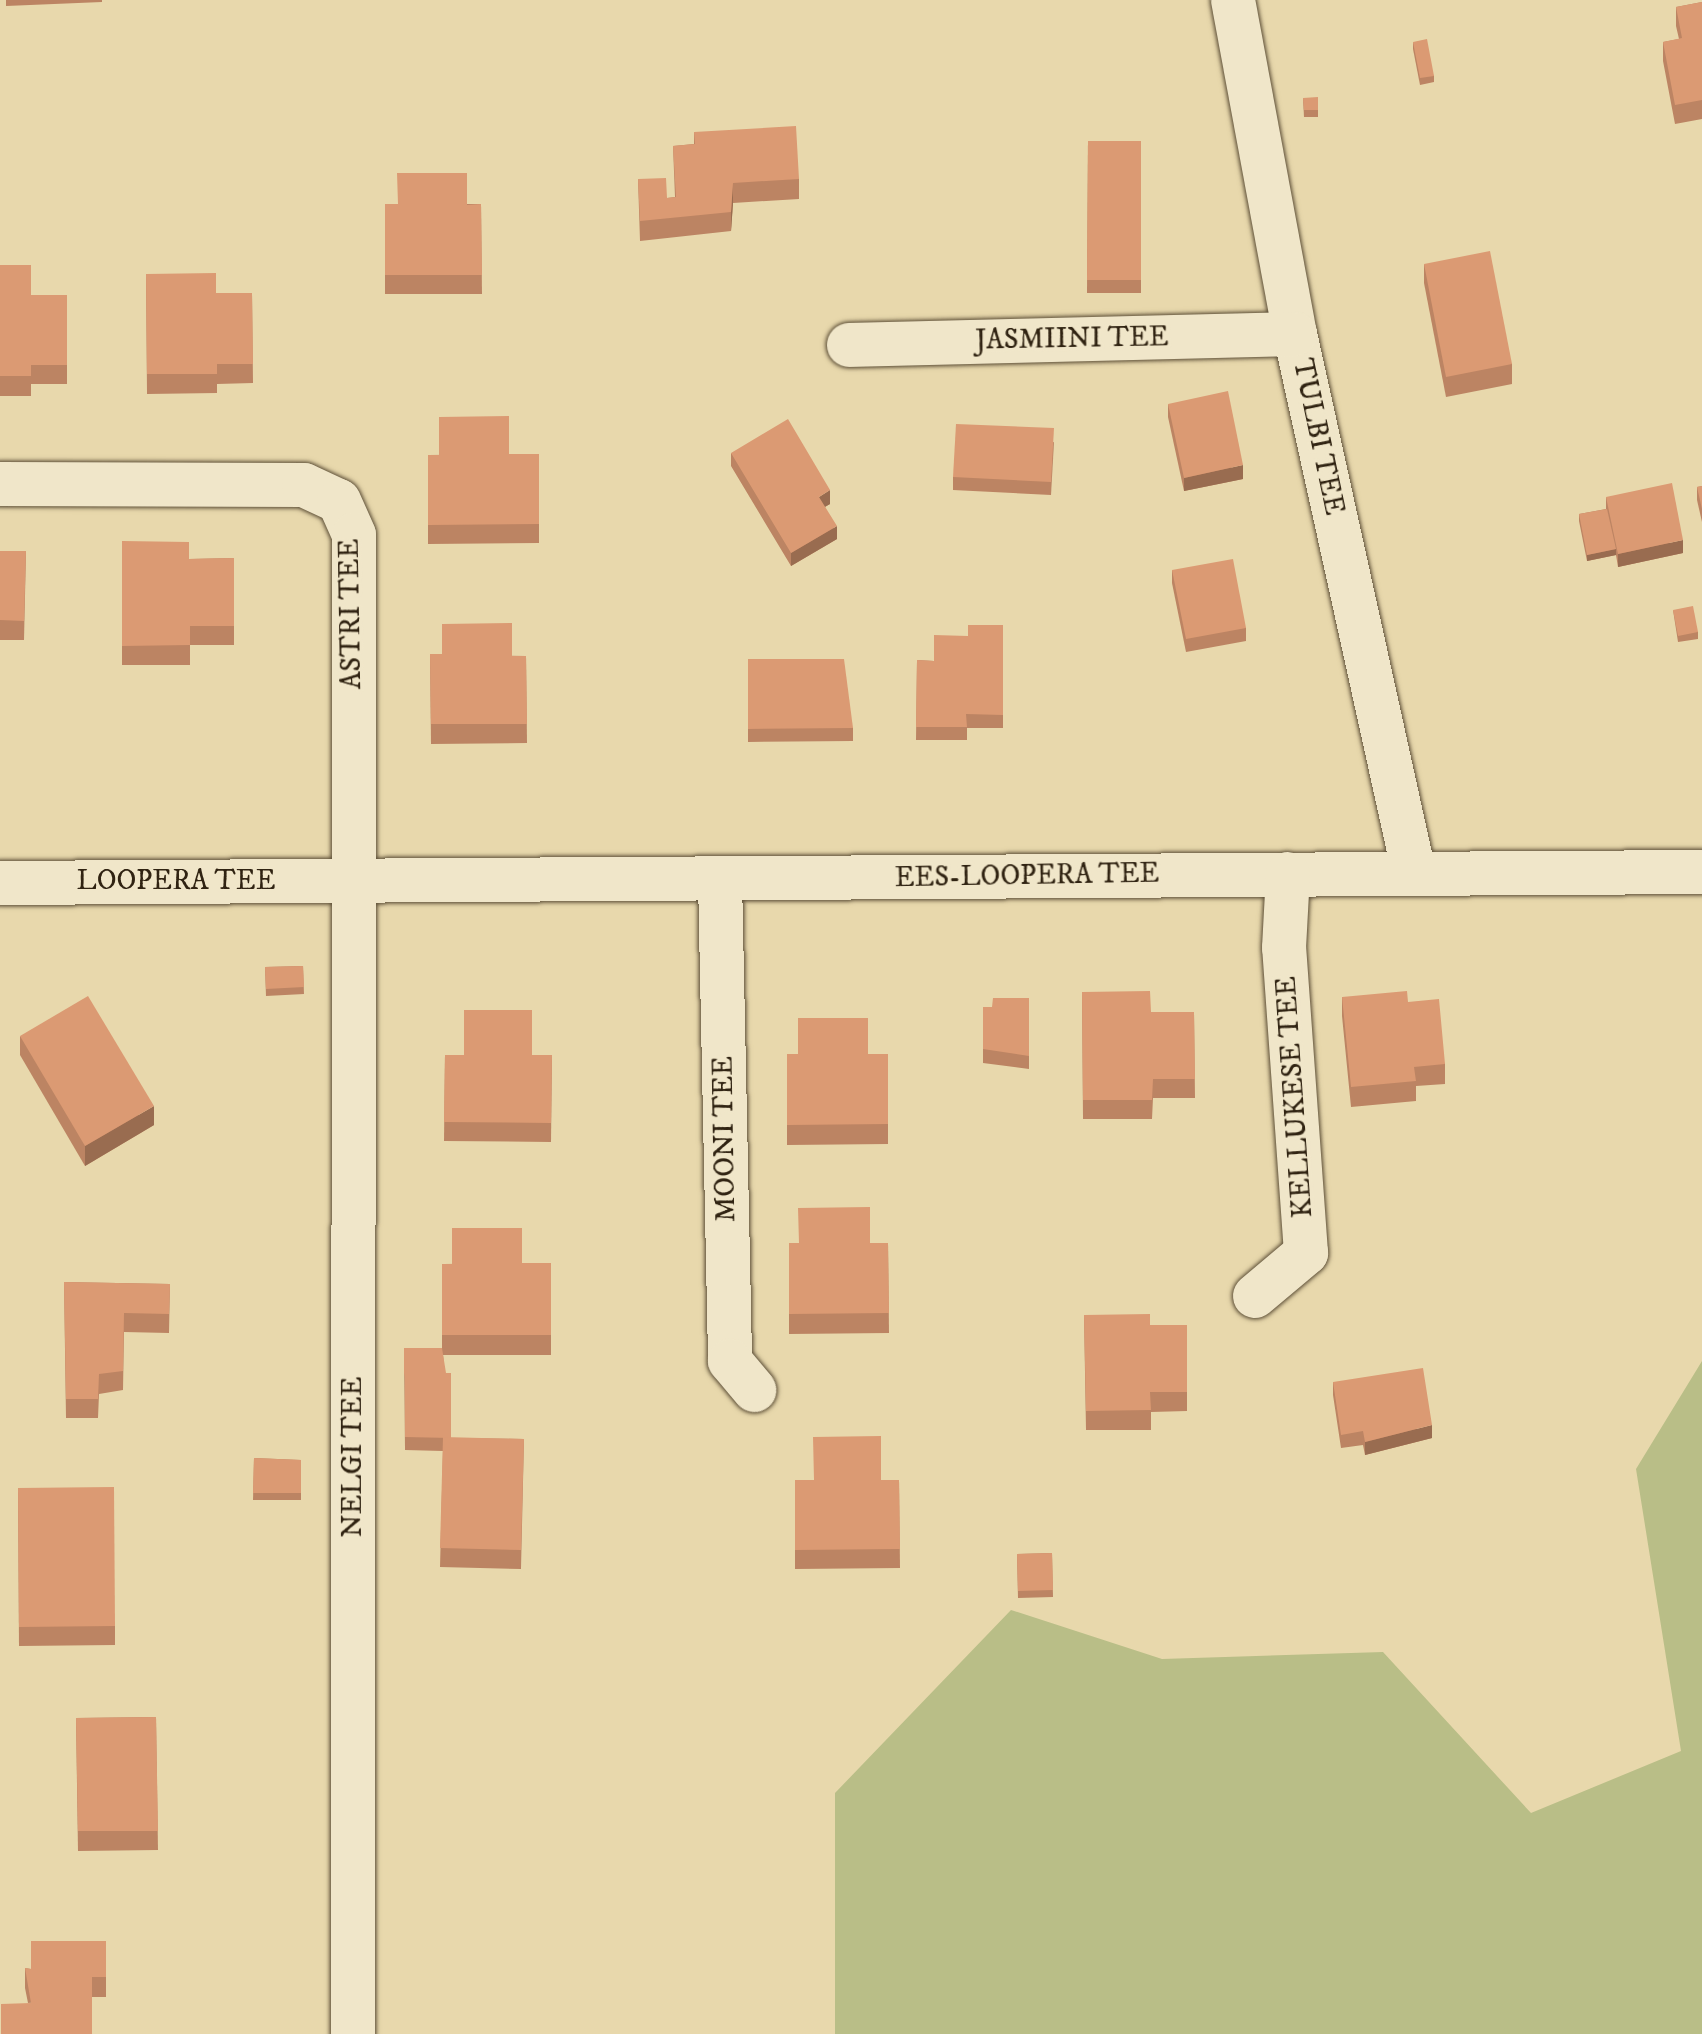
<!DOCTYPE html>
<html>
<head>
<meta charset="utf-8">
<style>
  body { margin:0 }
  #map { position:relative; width:1702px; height:2034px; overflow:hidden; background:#e8d8ac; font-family:"IM FELL DW Pica",serif }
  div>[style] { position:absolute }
  .green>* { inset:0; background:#b9be87 }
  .roads { filter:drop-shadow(0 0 2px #5e5038) drop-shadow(0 0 2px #5e5038) }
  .street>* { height:44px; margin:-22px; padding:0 22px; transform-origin:22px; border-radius:22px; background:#f0e6c9 }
  .wall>* { inset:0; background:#bc8463 }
  .shaded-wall>* { inset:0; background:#996c50 }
  .building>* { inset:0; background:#db9a73 }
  span { translate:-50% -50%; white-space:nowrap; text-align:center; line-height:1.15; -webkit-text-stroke:7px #f0e6c9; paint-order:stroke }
  .street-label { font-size:28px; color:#302312 }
</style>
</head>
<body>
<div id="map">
  <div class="green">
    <div style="clip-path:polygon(1702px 1361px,1702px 2034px,835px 2034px,835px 1793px,1011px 1610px,1162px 1659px,1383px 1652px,1531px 1813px,1681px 1751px,1636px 1469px)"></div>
  </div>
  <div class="roads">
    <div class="street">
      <div style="left:1233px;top:0;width:340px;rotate:79.5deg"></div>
      <div style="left:1295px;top:334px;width:552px;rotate:77.55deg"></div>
      <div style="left:849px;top:345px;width:446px;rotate:-1.4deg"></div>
      <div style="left:0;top:484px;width:304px;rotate:0.2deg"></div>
      <div style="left:304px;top:485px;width:38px;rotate:25deg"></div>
      <div style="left:339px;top:501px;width:37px;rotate:66deg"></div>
      <div style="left:354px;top:535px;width:1499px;rotate:90.04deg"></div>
      <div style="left:720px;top:879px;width:482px;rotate:88.8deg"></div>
      <div style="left:730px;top:1361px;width:38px;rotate:50deg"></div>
      <div style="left:0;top:883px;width:1702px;rotate:-0.37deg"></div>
      <div style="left:1255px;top:1296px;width:67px;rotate:-40.1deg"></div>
      <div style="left:1306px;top:1253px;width:306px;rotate:-94.1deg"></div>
      <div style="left:1284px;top:948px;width:74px;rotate:-86.9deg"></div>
    </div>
  </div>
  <div class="wall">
    <div style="clip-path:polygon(6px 0,102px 0,102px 2px,6px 6px)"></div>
    <div style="clip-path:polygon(1702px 2px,1702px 119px,1675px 124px,1663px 61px,1663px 42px,1679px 39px,1676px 26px,1676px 7px)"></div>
    <div style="clip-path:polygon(1413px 42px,1434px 76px,1434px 82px,1420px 85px,1413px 49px)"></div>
    <div style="clip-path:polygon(1303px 98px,1318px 110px,1318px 117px,1304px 117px)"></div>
    <div style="clip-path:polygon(694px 132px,799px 179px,799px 199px,733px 203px,731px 231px,640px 241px,638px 179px,667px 198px,675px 197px,673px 146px,694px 144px)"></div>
    <div style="clip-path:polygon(1088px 141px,1141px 141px,1141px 293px,1087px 293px)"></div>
    <div style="clip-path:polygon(385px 204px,481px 204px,482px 294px,385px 294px)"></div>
    <div style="clip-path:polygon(1424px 264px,1512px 364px,1512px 384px,1446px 397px,1424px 283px)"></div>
    <div style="clip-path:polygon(0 265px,31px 295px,67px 295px,67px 384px,31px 384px,31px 396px,0 396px)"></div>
    <div style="clip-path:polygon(146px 274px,216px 293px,252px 293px,253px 383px,217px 384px,217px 393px,147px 394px)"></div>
    <div style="clip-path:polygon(1168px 404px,1243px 479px,1184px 491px,1168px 417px)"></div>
    <div style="clip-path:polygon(1054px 442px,1051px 495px,953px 490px,953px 477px)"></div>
    <div style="clip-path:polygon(731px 453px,830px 504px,825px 507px,837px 539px,791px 566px,731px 466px)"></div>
    <div style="clip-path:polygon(539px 454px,539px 543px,428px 544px,428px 455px)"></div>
    <div style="clip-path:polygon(1702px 486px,1702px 522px,1697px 500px,1697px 487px)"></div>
    <div style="clip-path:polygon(1606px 497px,1683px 553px,1618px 567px,1616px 555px,1587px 561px,1579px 521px,1579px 514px,1606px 509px)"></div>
    <div style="clip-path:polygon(122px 541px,189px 559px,234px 558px,234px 645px,190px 645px,190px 665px,122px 665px)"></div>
    <div style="clip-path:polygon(0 551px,26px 551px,24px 640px,0 640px)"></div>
    <div style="clip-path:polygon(1172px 570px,1246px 628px,1246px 641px,1186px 652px,1172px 583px)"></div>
    <div style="clip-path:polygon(1673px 610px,1698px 632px,1698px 639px,1678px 642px)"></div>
    <div style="clip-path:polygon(1003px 625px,1003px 728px,967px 728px,967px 740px,916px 740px,917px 660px,934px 661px,968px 636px)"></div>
    <div style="clip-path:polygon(430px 654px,526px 656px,527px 743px,431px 744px)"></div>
    <div style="clip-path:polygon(748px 659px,853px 728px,853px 741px,748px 742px)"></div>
    <div style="clip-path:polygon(303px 966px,304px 994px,266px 996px,265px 967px)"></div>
    <div style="clip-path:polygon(1082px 992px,1151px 1012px,1194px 1012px,1195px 1098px,1153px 1098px,1152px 1119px,1083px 1119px)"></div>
    <div style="clip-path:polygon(1342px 997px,1408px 1002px,1445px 1064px,1445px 1084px,1416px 1086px,1416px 1101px,1351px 1107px,1342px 1016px)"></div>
    <div style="clip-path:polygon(1029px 998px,1029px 1069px,983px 1063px,983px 1007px,992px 1007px)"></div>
    <div style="clip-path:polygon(20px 1036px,154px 1125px,85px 1166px,20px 1055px)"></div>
    <div style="clip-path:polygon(787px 1054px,888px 1054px,888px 1144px,787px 1145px)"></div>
    <div style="clip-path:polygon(445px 1055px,552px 1055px,551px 1142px,444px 1141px)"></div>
    <div style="clip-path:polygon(789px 1243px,888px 1243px,889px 1333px,789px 1334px)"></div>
    <div style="clip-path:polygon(551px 1263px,551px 1355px,443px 1355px,451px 1438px,524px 1439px,521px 1569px,440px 1567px,443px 1451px,405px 1450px,404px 1348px,442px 1348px,442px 1264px)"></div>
    <div style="clip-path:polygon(64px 1282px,170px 1284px,169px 1333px,124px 1332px,123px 1390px,99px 1394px,98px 1418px,66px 1418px)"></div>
    <div style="clip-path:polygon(1084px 1315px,1150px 1325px,1187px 1325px,1187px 1411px,1151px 1412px,1151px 1430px,1086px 1430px)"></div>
    <div style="clip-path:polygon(1333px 1382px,1432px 1438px,1365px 1455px,1363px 1445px,1341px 1448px,1333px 1395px)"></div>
    <div style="clip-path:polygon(254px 1458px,301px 1460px,301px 1500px,253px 1500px)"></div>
    <div style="clip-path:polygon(795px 1480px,899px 1480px,900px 1568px,795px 1569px)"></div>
    <div style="clip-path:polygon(18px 1488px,115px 1626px,115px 1645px,19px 1646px)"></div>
    <div style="clip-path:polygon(1052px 1553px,1053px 1597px,1018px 1598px,1017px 1554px)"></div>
    <div style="clip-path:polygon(156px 1717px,158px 1850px,78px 1851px,76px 1718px)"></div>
    <div style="clip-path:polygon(106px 1941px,106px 1997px,92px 1997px,28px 2003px,25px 1988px,25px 1968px,31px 1969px)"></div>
  </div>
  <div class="shaded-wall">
    <div style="clip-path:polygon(733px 183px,733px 203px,731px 231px,731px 212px)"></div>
    <div style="clip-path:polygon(1243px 465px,1243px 479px,1184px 491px,1184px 478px)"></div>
    <div style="clip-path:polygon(830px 490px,830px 504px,819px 510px,819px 497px)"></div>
    <div style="clip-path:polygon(837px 526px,837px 539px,791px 566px,791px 553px)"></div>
    <div style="clip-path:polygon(1683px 540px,1683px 553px,1618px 567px,1618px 554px)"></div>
    <div style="clip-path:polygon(1616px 549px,1616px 555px,1587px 561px,1587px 555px)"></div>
    <div style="clip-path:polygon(154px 1106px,154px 1125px,85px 1166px,85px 1146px)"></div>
    <div style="clip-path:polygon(1432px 1425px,1432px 1438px,1365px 1455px,1365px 1442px)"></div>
  </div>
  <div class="building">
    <div style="clip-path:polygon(1702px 2px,1702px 100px,1675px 105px,1663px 42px,1682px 38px,1676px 7px)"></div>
    <div style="clip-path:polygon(1427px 39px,1434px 76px,1420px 78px,1413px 42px)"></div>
    <div style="clip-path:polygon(1318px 97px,1318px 110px,1304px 110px,1303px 98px)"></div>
    <div style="clip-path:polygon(796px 126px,799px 179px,733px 183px,731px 212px,640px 221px,638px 179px,666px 178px,667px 198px,676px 197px,673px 146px,695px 144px,694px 132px)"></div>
    <div style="clip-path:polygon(1088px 141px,1141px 141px,1141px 280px,1087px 280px)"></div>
    <div style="clip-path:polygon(397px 173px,467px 173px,467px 205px,481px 204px,482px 275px,385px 275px,385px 204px,398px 204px)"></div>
    <div style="clip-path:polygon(1490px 251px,1512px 364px,1446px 377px,1424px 264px)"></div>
    <div style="clip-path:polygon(0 265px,31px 265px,31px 295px,67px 295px,67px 365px,31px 365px,31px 376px,0 376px)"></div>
    <div style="clip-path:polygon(216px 273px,216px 293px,252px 293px,253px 364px,217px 364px,217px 374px,147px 374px,146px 274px)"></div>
    <div style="clip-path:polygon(1228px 391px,1243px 465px,1184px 478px,1168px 404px)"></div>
    <div style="clip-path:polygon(509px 416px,509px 454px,539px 454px,539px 524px,428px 525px,428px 455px,439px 455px,439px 417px)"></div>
    <div style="clip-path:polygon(788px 419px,830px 490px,819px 497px,837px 526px,791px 553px,731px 453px)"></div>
    <div style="clip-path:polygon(956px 424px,1054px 428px,1051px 482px,953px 477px)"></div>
    <div style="clip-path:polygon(1672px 483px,1683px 540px,1618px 554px,1606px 497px)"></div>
    <div style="clip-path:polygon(1702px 486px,1702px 509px,1697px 487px)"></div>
    <div style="clip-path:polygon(1607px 509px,1616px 549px,1587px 555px,1579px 514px)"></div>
    <div style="clip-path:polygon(122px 541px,189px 542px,189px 559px,234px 558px,234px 626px,190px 626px,190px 645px,122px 646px)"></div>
    <div style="clip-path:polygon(0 551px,26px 551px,24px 621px,0 620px)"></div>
    <div style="clip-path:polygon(1233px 559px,1246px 628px,1186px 639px,1172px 570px)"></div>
    <div style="clip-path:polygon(1693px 606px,1698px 632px,1678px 636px,1673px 610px)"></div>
    <div style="clip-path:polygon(512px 623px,512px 656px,526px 656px,527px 724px,431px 724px,430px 654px,442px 654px,442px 624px)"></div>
    <div style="clip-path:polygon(968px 625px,1003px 625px,1003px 715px,966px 714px,967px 727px,916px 727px,917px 660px,934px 661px,934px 635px,968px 636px)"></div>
    <div style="clip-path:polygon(748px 659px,844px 659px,853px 728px,748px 729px)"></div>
    <div style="clip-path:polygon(303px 966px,304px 987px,266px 989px,265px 967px)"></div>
    <div style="clip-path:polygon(1150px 991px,1151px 1012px,1194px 1012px,1195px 1079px,1153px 1079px,1152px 1100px,1083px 1100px,1082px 992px)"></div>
    <div style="clip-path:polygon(1407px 991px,1408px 1002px,1439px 999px,1445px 1064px,1414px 1067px,1416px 1081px,1351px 1087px,1342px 997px)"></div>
    <div style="clip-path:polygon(88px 996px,154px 1106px,85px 1146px,20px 1036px)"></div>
    <div style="clip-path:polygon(993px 998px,1029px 998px,1029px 1056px,983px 1049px,983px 1007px,992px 1007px)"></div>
    <div style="clip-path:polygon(464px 1010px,532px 1010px,532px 1055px,552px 1055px,551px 1123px,444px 1122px,445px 1055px,464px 1055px)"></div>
    <div style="clip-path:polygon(798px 1018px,868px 1018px,868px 1054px,888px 1054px,888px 1124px,787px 1125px,787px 1054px,798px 1054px)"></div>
    <div style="clip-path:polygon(870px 1207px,870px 1243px,888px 1243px,889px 1313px,789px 1314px,789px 1243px,799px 1243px,798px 1208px)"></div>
    <div style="clip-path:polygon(452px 1228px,522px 1228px,522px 1263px,551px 1263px,551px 1335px,442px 1335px,442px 1264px,452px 1264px)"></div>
    <div style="clip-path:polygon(64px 1282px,170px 1284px,169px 1314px,124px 1313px,123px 1371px,99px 1374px,98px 1399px,66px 1399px)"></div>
    <div style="clip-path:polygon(1150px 1314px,1150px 1325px,1187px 1325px,1187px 1392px,1150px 1392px,1151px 1410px,1086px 1411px,1084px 1315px)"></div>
    <div style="clip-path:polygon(404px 1348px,442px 1348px,446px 1373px,405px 1373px,404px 1377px)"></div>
    <div style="clip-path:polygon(1423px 1368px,1432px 1425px,1365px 1442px,1363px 1431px,1341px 1435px,1333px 1382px)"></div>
    <div style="clip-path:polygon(405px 1373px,451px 1373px,451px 1438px,405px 1437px)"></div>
    <div style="clip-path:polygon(881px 1436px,881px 1480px,899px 1480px,900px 1549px,795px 1550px,795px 1480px,814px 1480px,813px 1437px)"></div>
    <div style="clip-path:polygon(443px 1437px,524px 1439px,521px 1550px,440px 1548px)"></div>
    <div style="clip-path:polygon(254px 1458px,301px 1460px,301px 1493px,253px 1493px)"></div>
    <div style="clip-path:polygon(114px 1487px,115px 1626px,19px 1627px,18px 1488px)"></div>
    <div style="clip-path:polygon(1052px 1553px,1053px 1590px,1018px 1591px,1017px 1554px)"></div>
    <div style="clip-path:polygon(156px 1717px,158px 1831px,78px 1831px,76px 1718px)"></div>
    <div style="clip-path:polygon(31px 1941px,106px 1941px,106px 1977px,92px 1977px,92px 2034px,1px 2034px,1px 2004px,31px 2003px,25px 1968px,31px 1969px)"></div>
  </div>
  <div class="street-label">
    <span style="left:1072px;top:339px;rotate:-1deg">JASMIINI TEE</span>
    <span style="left:1318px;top:437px;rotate:78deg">TULBI TEE</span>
    <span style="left:351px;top:614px;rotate:-91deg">ASTRI TEE</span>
    <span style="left:1027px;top:876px;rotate:-1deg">EES-LOOPERA TEE</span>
    <span style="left:176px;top:881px">LOOPERA TEE</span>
    <span style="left:1295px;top:1097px;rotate:-94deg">KELLUKESE TEE</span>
    <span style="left:725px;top:1139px;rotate:-91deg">MOONI TEE</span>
    <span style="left:353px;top:1457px;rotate:-90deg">NELGI TEE</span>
  </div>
</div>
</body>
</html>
